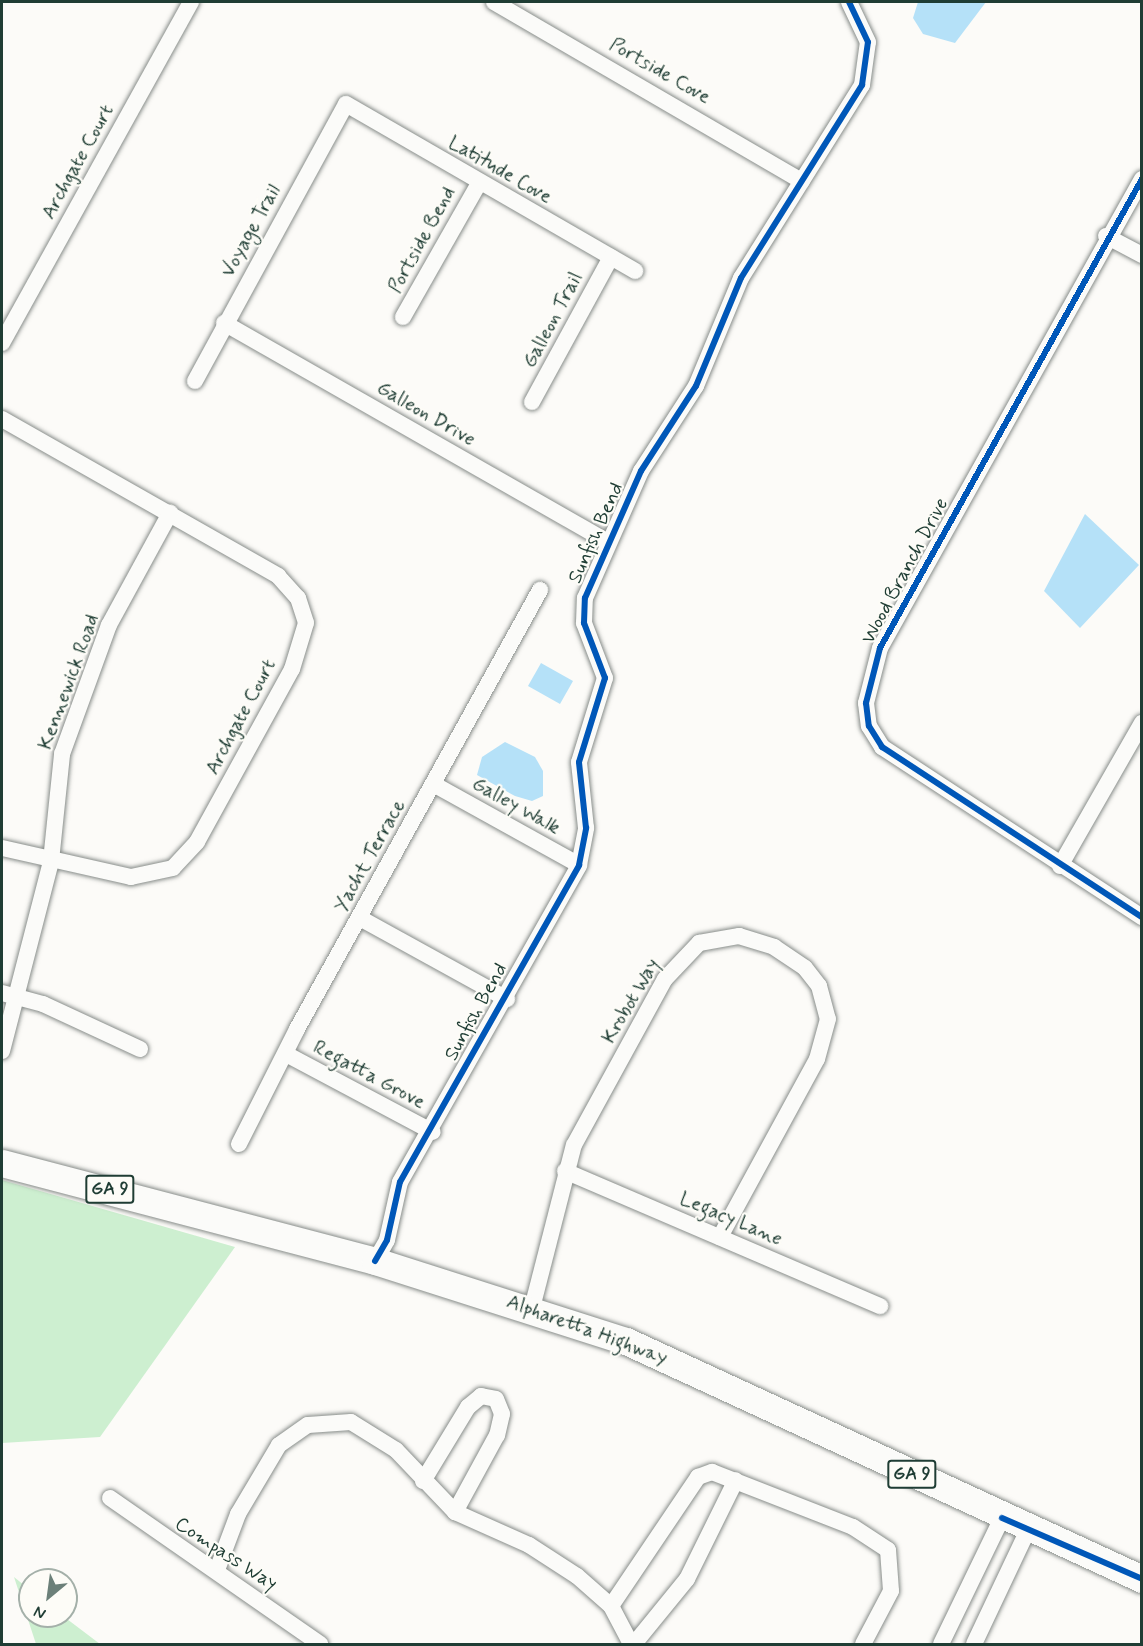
<!DOCTYPE html>
<html>
<head>
<meta charset="utf-8">
<style>
  body { margin:0 }
  #map { position:relative; width:1143px; height:1646px; overflow:hidden; background:#fcfbf8; font-family:Mynerve,sans-serif }
  div>[style] { position:absolute }
  .green>* { inset:0; background:#cdefd0 }
  .water>* { inset:0; background:#b5e1f8 }
  .roads { filter:drop-shadow(0 0 2px #888d8a) drop-shadow(0 0 2px #888d8a) }
  .street>* { height:16px; margin:-8px; padding:0 8px; transform-origin:8px; border-radius:8px; background:#fbfbf9 }
  .primary>* { height:27px; margin:-13.5px; padding:0 13.5px; transform-origin:13.5px; border-radius:13.5px; background:#fbfbf9 }
  .cycleway>* { height:6px; margin:-3px; padding:0 3px; transform-origin:3px; border-radius:3px; background:#0057b8 }
  span { translate:-50% -50%; white-space:nowrap; text-align:center; line-height:1.15; -webkit-text-stroke:4.5px #fdfcf7; paint-order:stroke }
  .shield-label span { padding:2px 4px; background:#fdfcf7; border:2px solid; border-radius:4px; -webkit-text-stroke-width:0 }
  .shield-label { font-size:18px; color:#1f3d34; font-weight:700 }
  .street-label { font-size:20px; color:#1f3d34 }
  .frame { position:absolute; inset:0; border:3px solid #1f3d34; pointer-events:none }
  .north { position:absolute; left:18px; top:1568px; width:60px; height:60px; box-sizing:border-box; background:#fdfcf7; border:2px solid #a4b0a9; border-radius:50%; rotate:209deg; font-size:16px; font-weight:700; line-height:24px; text-align:center; color:#1f3d34 }
  .north::after { content:''; display:block; margin:auto; width:21px; height:27px; background:#6c8079; clip-path:polygon(50% 0,100% 100%,50% 72%,0 100%) }
</style>
</head>
<body>
<div id="map">
  <div class="green">
    <div style="clip-path:polygon(2px 1180px,235px 1247px,100px 1437px,2px 1443px)"></div>
    <div style="clip-path:polygon(14px 1577px,30px 1590px,30px 1616px,63px 1616px,100px 1644px,36px 1644px)"></div>
  </div>
  <div class="water">
    <div style="clip-path:polygon(918px 2px,986px 2px,955px 43px,923px 34px,913px 18px)"></div>
    <div style="clip-path:polygon(1085px 514px,1139px 565px,1080px 628px,1044px 591px)"></div>
    <div style="clip-path:polygon(541px 663px,573px 681px,560px 704px,528px 686px)"></div>
    <div style="clip-path:polygon(505px 742px,535px 757px,543px 771px,543px 796px,532px 801px,515px 796px,477px 775px,482px 757px)"></div>
  </div>
  <div class="roads">
    <div class="street">
      <div style="left:494px;top:2px;width:356px;rotate:30.2deg"></div>
      <div style="left:1142px;top:179px;width:537px;rotate:119.19deg"></div>
      <div style="left:880px;top:648px;width:57px;rotate:104.3deg"></div>
      <div style="left:866px;top:703px;width:23px;rotate:83deg"></div>
      <div style="left:869px;top:726px;width:25px;rotate:58deg"></div>
      <div style="left:882px;top:747px;width:311px;rotate:33.2deg"></div>
      <div style="left:1106px;top:236px;width:41px;rotate:27.8deg"></div>
      <div style="left:403px;top:317px;width:154px;rotate:-60.4deg"></div>
      <div style="left:224px;top:323px;width:442px;rotate:29.7deg"></div>
      <div style="left:2px;top:343px;width:390px;rotate:-61deg"></div>
      <div style="left:195px;top:381px;width:315px;rotate:-61.4deg"></div>
      <div style="left:346px;top:104px;width:334px;rotate:30deg"></div>
      <div style="left:532px;top:402px;width:165px;rotate:-61.4deg"></div>
      <div style="left:2px;top:419px;width:318px;rotate:29.6deg"></div>
      <div style="left:278px;top:576px;width:30px;rotate:48deg"></div>
      <div style="left:298px;top:598px;width:26px;rotate:72deg"></div>
      <div style="left:306px;top:623px;width:48px;rotate:106.9deg"></div>
      <div style="left:292px;top:669px;width:197px;rotate:118.8deg"></div>
      <div style="left:197px;top:842px;width:35px;rotate:133deg"></div>
      <div style="left:173px;top:868px;width:43px;rotate:167.9deg"></div>
      <div style="left:131px;top:877px;width:132px;rotate:-167.3deg"></div>
      <div style="left:433px;top:784px;width:167px;rotate:29deg"></div>
      <div style="left:1060px;top:866px;width:165px;rotate:-60.2deg"></div>
      <div style="left:360px;top:918px;width:168px;rotate:28.9deg"></div>
      <div style="left:2px;top:993px;width:42px;rotate:15deg"></div>
      <div style="left:43px;top:1004px;width:107px;rotate:24.9deg"></div>
      <div style="left:2px;top:1051px;width:196px;rotate:-75.5deg"></div>
      <div style="left:51px;top:861px;width:108px;rotate:-84.1deg"></div>
      <div style="left:62px;top:754px;width:137px;rotate:-70deg"></div>
      <div style="left:109px;top:625px;width:128px;rotate:-61.4deg"></div>
      <div style="left:286px;top:1054px;width:166px;rotate:28deg"></div>
      <div style="left:239px;top:1144px;width:129px;rotate:-63.2deg"></div>
      <div style="left:297px;top:1029px;width:502px;rotate:-61.03deg"></div>
      <div style="left:565px;top:1171px;width:343px;rotate:23.2deg"></div>
      <div style="left:375px;top:1261px;width:24px;rotate:-60deg"></div>
      <div style="left:387px;top:1240px;width:59px;rotate:-77.4deg"></div>
      <div style="left:400px;top:1182px;width:364px;rotate:-60.5deg"></div>
      <div style="left:579px;top:865px;width:38px;rotate:-79deg"></div>
      <div style="left:586px;top:828px;width:66px;rotate:-96.1deg"></div>
      <div style="left:579px;top:762px;width:88px;rotate:-72.8deg"></div>
      <div style="left:605px;top:678px;width:59px;rotate:-110.9deg"></div>
      <div style="left:584px;top:623px;width:25px;rotate:-88deg"></div>
      <div style="left:585px;top:598px;width:139px;rotate:-66.2deg"></div>
      <div style="left:641px;top:471px;width:101px;rotate:-57.1deg"></div>
      <div style="left:696px;top:386px;width:117px;rotate:-67.4deg"></div>
      <div style="left:741px;top:278px;width:228px;rotate:-57.9deg"></div>
      <div style="left:862px;top:85px;width:43px;rotate:-82.1deg"></div>
      <div style="left:868px;top:42px;width:44px;rotate:-115.4deg"></div>
      <div style="left:532px;top:1308px;width:168px;rotate:-75.6deg"></div>
      <div style="left:574px;top:1145px;width:189px;rotate:-61.3deg"></div>
      <div style="left:665px;top:979px;width:50px;rotate:-46.6deg"></div>
      <div style="left:699px;top:943px;width:41px;rotate:-9.9deg"></div>
      <div style="left:739px;top:936px;width:37px;rotate:17deg"></div>
      <div style="left:774px;top:947px;width:37px;rotate:34deg"></div>
      <div style="left:805px;top:968px;width:23px;rotate:52deg"></div>
      <div style="left:819px;top:986px;width:34px;rotate:75deg"></div>
      <div style="left:828px;top:1019px;width:41px;rotate:105.4deg"></div>
      <div style="left:817px;top:1059px;width:203px;rotate:118.6deg"></div>
      <div style="left:423px;top:1481px;width:87px;rotate:-58.7deg"></div>
      <div style="left:468px;top:1407px;width:17px;rotate:-40deg"></div>
      <div style="left:481px;top:1396px;width:15px;rotate:11deg"></div>
      <div style="left:496px;top:1399px;width:16px;rotate:68deg"></div>
      <div style="left:502px;top:1414px;width:22px;rotate:103deg"></div>
      <div style="left:497px;top:1435px;width:88px;rotate:118.6deg"></div>
      <div style="left:110px;top:1498px;width:256px;rotate:34.8deg"></div>
      <div style="left:217px;top:1570px;width:60px;rotate:-69.4deg"></div>
      <div style="left:238px;top:1514px;width:80px;rotate:-59.3deg"></div>
      <div style="left:279px;top:1445px;width:35px;rotate:-35deg"></div>
      <div style="left:308px;top:1425px;width:43px;rotate:-4deg"></div>
      <div style="left:351px;top:1422px;width:53px;rotate:31.9deg"></div>
      <div style="left:396px;top:1450px;width:86px;rotate:46.4deg"></div>
      <div style="left:455px;top:1512px;width:81px;rotate:24deg"></div>
      <div style="left:529px;top:1545px;width:57px;rotate:32.9deg"></div>
      <div style="left:577px;top:1576px;width:45px;rotate:41.4deg"></div>
      <div style="left:611px;top:1606px;width:43px;rotate:62.2deg"></div>
      <div style="left:611px;top:1606px;width:156px;rotate:-56deg"></div>
      <div style="left:698px;top:1477px;width:15px;rotate:-20deg"></div>
      <div style="left:712px;top:1472px;width:151px;rotate:21.3deg"></div>
      <div style="left:853px;top:1527px;width:42px;rotate:33.3deg"></div>
      <div style="left:888px;top:1550px;width:41px;rotate:85.8deg"></div>
      <div style="left:891px;top:1591px;width:60px;rotate:117.8deg"></div>
      <div style="left:634px;top:1644px;width:84px;rotate:-50.8deg"></div>
      <div style="left:687px;top:1579px;width:110px;rotate:-63.7deg"></div>
      <div style="left:941px;top:1644px;width:140px;rotate:-64.2deg"></div>
      <div style="left:974px;top:1644px;width:126px;rotate:-64.7deg"></div>
    </div>
    <div class="primary">
      <div style="left:2px;top:1163px;width:386px;rotate:14.7deg"></div>
      <div style="left:375px;top:1261px;width:263px;rotate:17.7deg"></div>
      <div style="left:626px;top:1341px;width:568px;rotate:24.76deg"></div>
    </div>
  </div>
  <div class="cycleway">
    <div style="left:1142px;top:179px;width:537px;rotate:119.19deg"></div>
    <div style="left:880px;top:648px;width:57px;rotate:104.3deg"></div>
    <div style="left:866px;top:703px;width:23px;rotate:83deg"></div>
    <div style="left:869px;top:726px;width:25px;rotate:58deg"></div>
    <div style="left:882px;top:747px;width:311px;rotate:33.2deg"></div>
    <div style="left:375px;top:1261px;width:24px;rotate:-60deg"></div>
    <div style="left:387px;top:1240px;width:59px;rotate:-77.4deg"></div>
    <div style="left:400px;top:1182px;width:364px;rotate:-60.5deg"></div>
    <div style="left:579px;top:865px;width:38px;rotate:-79deg"></div>
    <div style="left:586px;top:828px;width:66px;rotate:-96.1deg"></div>
    <div style="left:579px;top:762px;width:88px;rotate:-72.8deg"></div>
    <div style="left:605px;top:678px;width:59px;rotate:-110.9deg"></div>
    <div style="left:584px;top:623px;width:25px;rotate:-88deg"></div>
    <div style="left:585px;top:598px;width:139px;rotate:-66.2deg"></div>
    <div style="left:641px;top:471px;width:101px;rotate:-57.1deg"></div>
    <div style="left:696px;top:386px;width:117px;rotate:-67.4deg"></div>
    <div style="left:741px;top:278px;width:228px;rotate:-57.9deg"></div>
    <div style="left:862px;top:85px;width:43px;rotate:-82.1deg"></div>
    <div style="left:868px;top:42px;width:44px;rotate:-115.4deg"></div>
    <div style="left:1002px;top:1518px;width:153px;rotate:23.5deg"></div>
  </div>
  <div class="shield-label">
    <span style="left:110px;top:1189px">GA 9</span>
    <span style="left:912px;top:1474px">GA 9</span>
  </div>
  <div class="street-label">
    <span style="left:660px;top:71px;rotate:30deg">Portside Cove</span>
    <span style="left:78px;top:162px;rotate:-61deg">Archgate Court</span>
    <span style="left:500px;top:170px;rotate:30deg">Latitude Cove</span>
    <span style="left:251px;top:231px;rotate:-61deg">Voyage Trail</span>
    <span style="left:422px;top:240px;rotate:-61deg">Portside Bend</span>
    <span style="left:553px;top:320px;rotate:-62deg">Galleon Trail</span>
    <span style="left:426px;top:414px;rotate:30deg">Galleon Drive</span>
    <span style="left:596px;top:533px;rotate:-66deg">Sunfish Bend</span>
    <span style="left:905px;top:571px;rotate:-62deg">Wood Branch Drive</span>
    <span style="left:69px;top:682px;rotate:-70deg">Kennewick Road</span>
    <span style="left:241px;top:717px;rotate:-62deg">Archgate Court</span>
    <span style="left:516px;top:806px;rotate:29deg">Galley Walk</span>
    <span style="left:370px;top:856px;rotate:-61deg">Yacht Terrace</span>
    <span style="left:631px;top:1001px;rotate:-60deg">Krobot Way</span>
    <span style="left:476px;top:1012px;rotate:-61deg">Sunfish Bend</span>
    <span style="left:369px;top:1075px;rotate:28deg">Regatta Grove</span>
    <span style="left:731px;top:1219px;rotate:23deg">Legacy Lane</span>
    <span style="left:587px;top:1330px;rotate:20deg">Alpharetta Highway</span>
    <span style="left:226px;top:1554px;rotate:33deg">Compass Way</span>
  </div>
  <div class="frame"></div>
  <div class="north">N</div>
</div>
</body>
</html>
